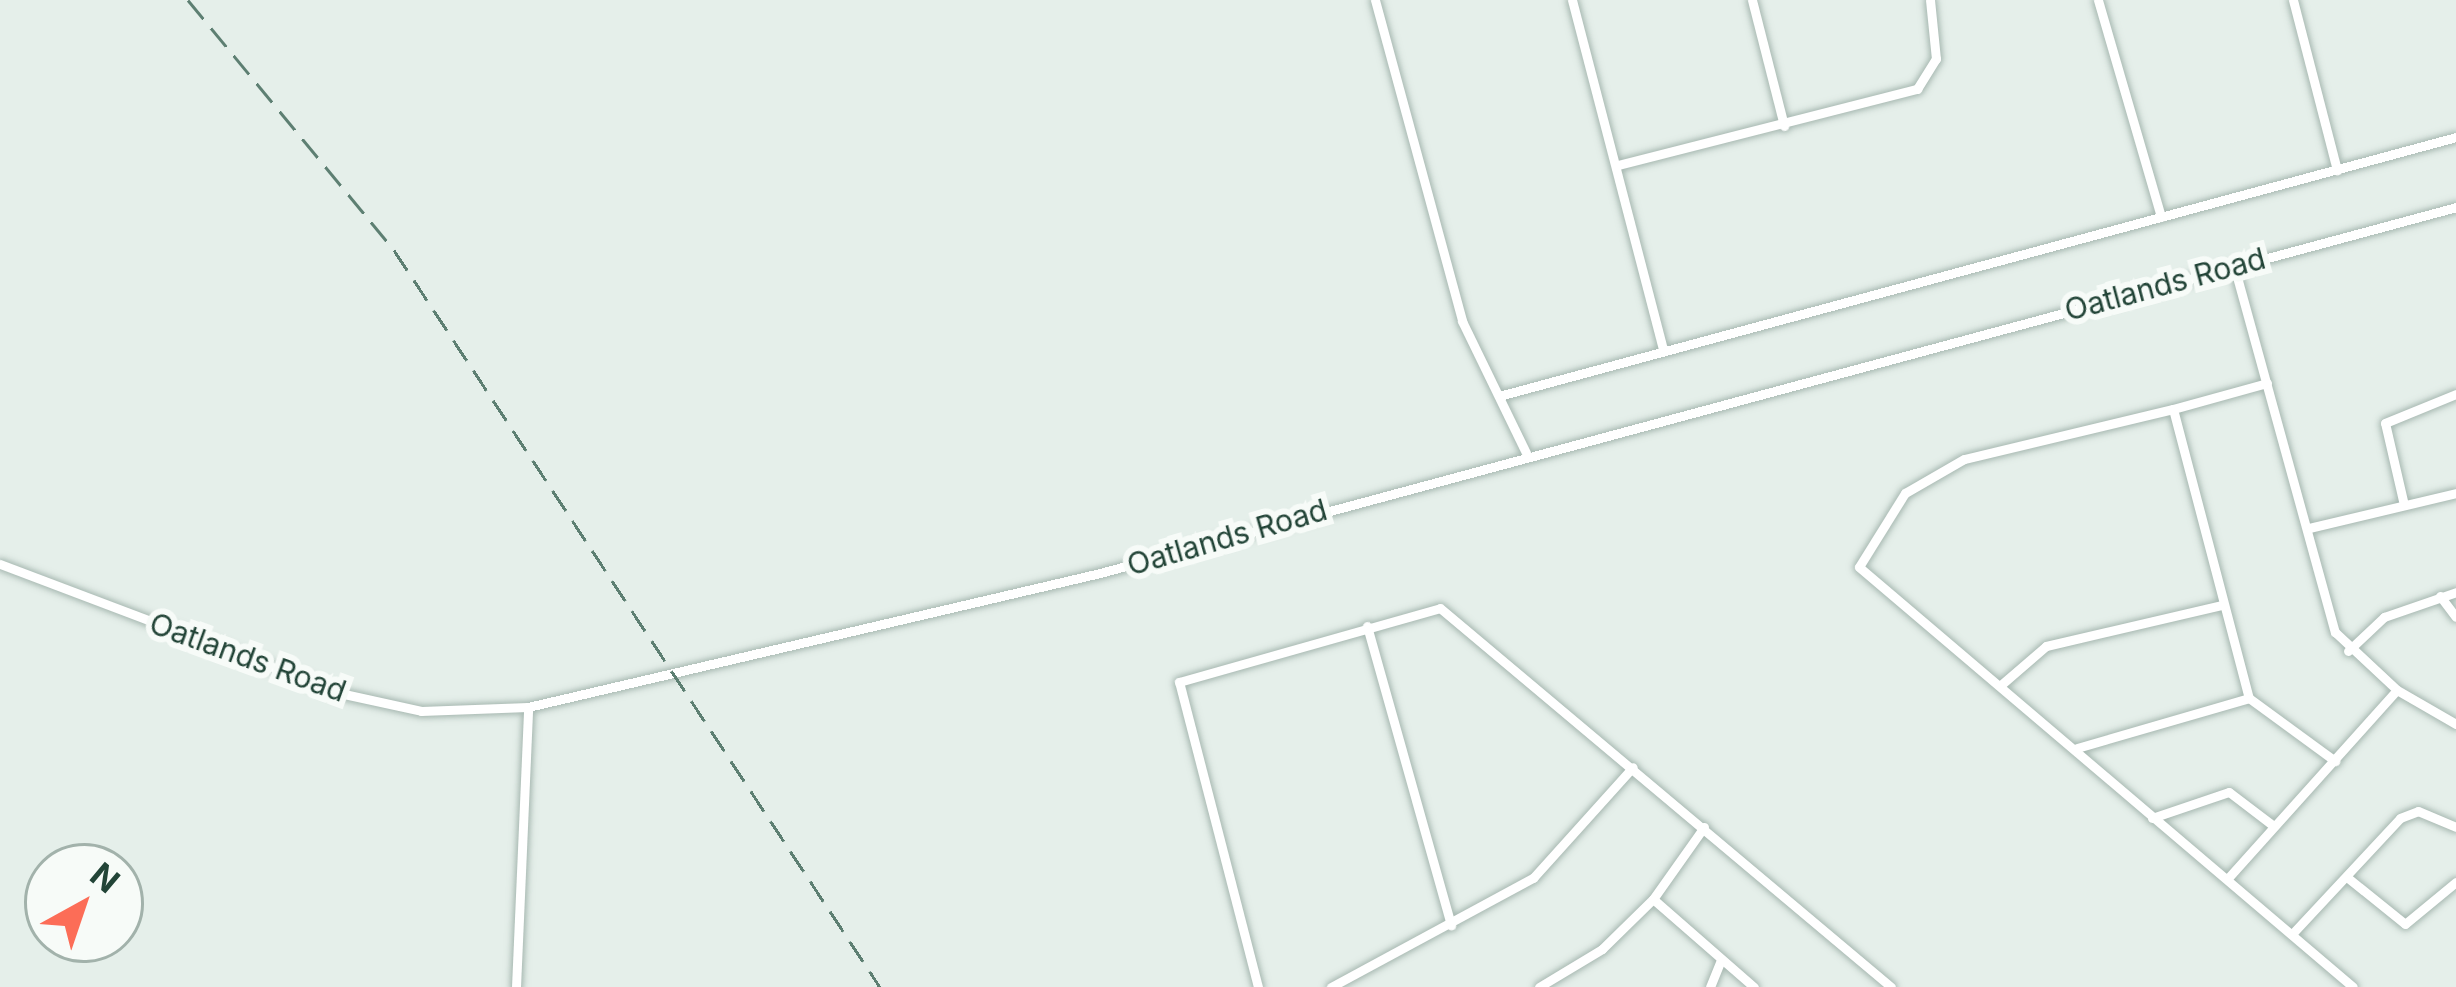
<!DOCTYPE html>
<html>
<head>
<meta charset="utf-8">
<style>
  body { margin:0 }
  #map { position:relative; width:2456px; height:987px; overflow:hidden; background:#e5efea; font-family:Inter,sans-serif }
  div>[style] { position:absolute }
  .roads { filter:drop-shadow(0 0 3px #a7b8b1) drop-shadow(0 0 3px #a7b8b1) }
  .minor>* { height:9px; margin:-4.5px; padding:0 4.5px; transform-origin:4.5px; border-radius:4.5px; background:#fff }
  .rail>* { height:3px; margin-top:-1.5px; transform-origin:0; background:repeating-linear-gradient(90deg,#5d7f72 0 24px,transparent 0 36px) }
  span { translate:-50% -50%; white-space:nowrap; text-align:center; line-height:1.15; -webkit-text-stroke:12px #f7fbf8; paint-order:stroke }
  .street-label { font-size:30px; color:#224437 }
  .north { position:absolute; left:24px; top:843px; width:120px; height:120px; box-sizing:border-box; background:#f7fbf8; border:3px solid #a2b2ab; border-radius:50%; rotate:40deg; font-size:33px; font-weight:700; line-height:48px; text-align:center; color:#224437 }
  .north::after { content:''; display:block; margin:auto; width:42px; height:54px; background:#fc6d57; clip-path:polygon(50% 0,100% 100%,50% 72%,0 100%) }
</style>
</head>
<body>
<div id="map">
  <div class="roads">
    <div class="minor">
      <div style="left:1375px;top:0;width:333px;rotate:74.8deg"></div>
      <div style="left:1462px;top:321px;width:147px;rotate:64.1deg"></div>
      <div style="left:1572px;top:0;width:361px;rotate:75.4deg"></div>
      <div style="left:1752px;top:0;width:130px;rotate:75.7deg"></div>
      <div style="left:2098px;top:0;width:226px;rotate:73.8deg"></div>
      <div style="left:2293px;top:0;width:176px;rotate:75.5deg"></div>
      <div style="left:1618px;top:165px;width:309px;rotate:-14.3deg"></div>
      <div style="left:1917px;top:89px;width:36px;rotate:-58deg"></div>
      <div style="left:1936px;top:59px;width:59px;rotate:-95.8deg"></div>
      <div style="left:2234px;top:266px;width:380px;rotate:74.6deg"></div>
      <div style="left:2335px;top:632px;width:85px;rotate:43.1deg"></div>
      <div style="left:2397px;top:690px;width:68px;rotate:30deg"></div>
      <div style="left:2267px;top:383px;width:98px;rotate:164.5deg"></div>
      <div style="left:2173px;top:409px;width:299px;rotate:75.3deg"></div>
      <div style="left:2249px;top:698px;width:107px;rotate:36.2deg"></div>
      <div style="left:1499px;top:396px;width:991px;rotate:-15.14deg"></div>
      <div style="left:2173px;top:409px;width:215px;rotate:166.5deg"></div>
      <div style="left:1964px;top:459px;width:68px;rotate:150deg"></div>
      <div style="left:1905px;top:493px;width:87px;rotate:121.9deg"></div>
      <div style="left:1859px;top:567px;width:648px;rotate:40.37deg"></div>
      <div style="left:2404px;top:505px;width:84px;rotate:-103deg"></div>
      <div style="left:2385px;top:423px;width:77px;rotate:-22.2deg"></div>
      <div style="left:2309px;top:528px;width:151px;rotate:-13.4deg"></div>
      <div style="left:0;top:564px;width:368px;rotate:20.7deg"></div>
      <div style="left:344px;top:694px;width:79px;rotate:12.4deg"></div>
      <div style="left:421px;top:711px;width:107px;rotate:-2.1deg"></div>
      <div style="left:528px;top:707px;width:587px;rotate:-13.18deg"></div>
      <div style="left:1100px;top:573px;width:1405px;rotate:-15.1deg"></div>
      <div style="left:2440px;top:596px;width:26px;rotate:53deg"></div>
      <div style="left:1367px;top:626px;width:311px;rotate:74.3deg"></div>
      <div style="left:2348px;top:651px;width:50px;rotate:-43.4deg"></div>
      <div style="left:2384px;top:617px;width:76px;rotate:-19.1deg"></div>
      <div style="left:2002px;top:684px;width:58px;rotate:-40.8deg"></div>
      <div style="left:2046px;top:646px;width:181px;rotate:-13.1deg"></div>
      <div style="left:2077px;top:748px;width:179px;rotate:-16.2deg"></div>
      <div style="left:2152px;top:818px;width:81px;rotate:-18.7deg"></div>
      <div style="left:2229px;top:792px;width:53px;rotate:37.3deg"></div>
      <div style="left:1704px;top:827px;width:88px;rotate:125.3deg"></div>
      <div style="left:1653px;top:899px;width:134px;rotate:41.1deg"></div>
      <div style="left:2229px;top:877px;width:251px;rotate:-48.1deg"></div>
      <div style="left:2348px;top:878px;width:73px;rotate:38.9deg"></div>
      <div style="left:2405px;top:924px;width:66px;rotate:-39.5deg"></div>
      <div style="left:2292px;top:934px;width:158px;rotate:-47deg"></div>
      <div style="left:2400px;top:818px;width:19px;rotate:-21deg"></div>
      <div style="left:2418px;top:811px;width:41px;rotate:22.8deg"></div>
      <div style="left:516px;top:987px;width:280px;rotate:-87.5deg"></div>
      <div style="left:1258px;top:987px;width:315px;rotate:-104.5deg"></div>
      <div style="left:1179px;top:682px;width:271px;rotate:-15.8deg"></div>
      <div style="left:1440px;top:608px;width:589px;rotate:40.04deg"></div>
      <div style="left:1331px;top:987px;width:230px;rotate:-28.4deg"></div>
      <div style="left:1533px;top:878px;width:149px;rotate:-48deg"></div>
      <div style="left:1539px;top:987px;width:74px;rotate:-31.1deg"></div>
      <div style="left:1602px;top:949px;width:71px;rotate:-44.4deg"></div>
      <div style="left:1710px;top:987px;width:29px;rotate:-68deg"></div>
    </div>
  </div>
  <div class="rail">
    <div style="left:188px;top:0;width:324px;rotate:50.5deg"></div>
    <div style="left:394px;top:250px;width:883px;rotate:56.6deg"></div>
  </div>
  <div class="street-label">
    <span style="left:2165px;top:284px;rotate:-15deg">Oatlands Road</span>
    <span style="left:1227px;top:537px;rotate:-16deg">Oatlands Road</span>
    <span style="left:248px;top:657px;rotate:20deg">Oatlands Road</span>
  </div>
  <div class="north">N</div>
</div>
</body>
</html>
